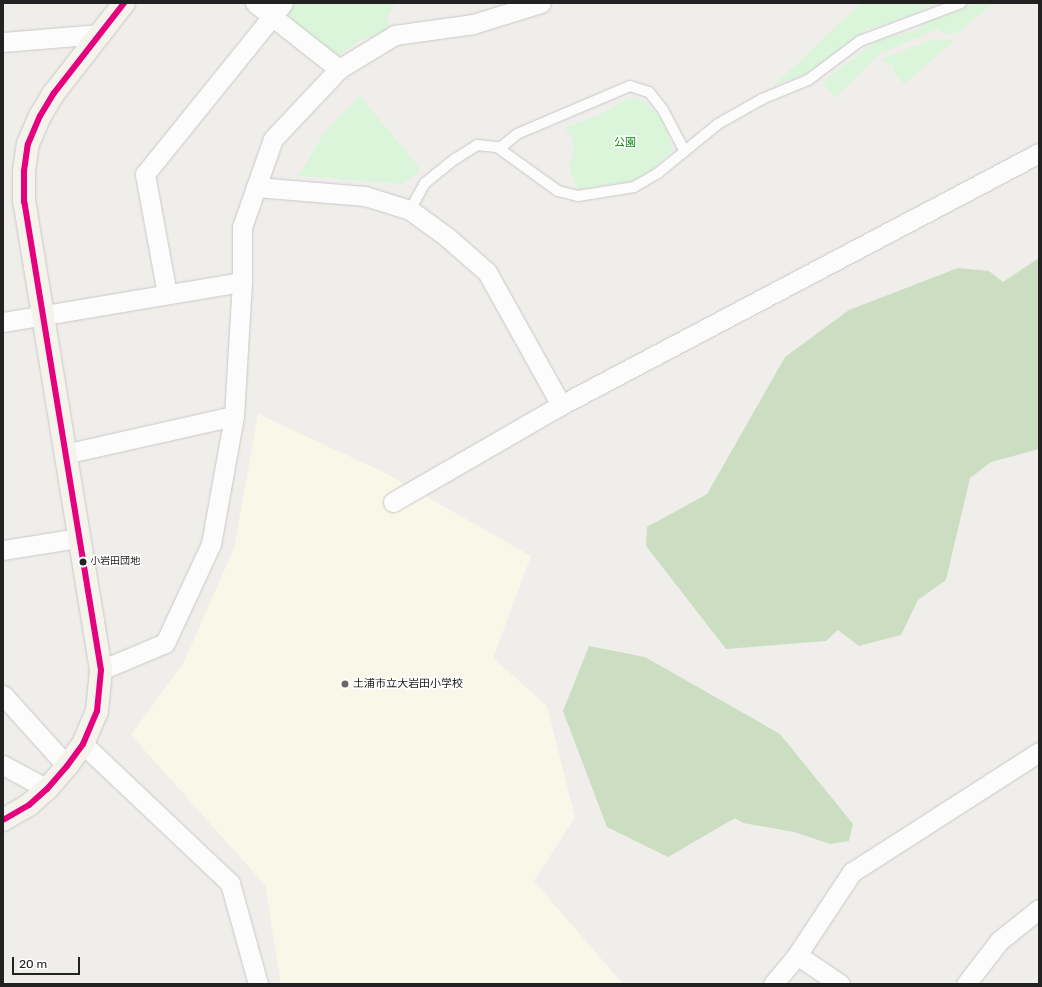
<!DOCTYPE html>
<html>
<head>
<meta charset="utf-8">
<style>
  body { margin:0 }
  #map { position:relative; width:1042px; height:987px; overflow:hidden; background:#f0eeeb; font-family:Rubik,"Noto Sans JP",sans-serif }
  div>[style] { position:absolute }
  .education>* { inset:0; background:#f8f7e8 }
  .forest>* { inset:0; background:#cbdec1 }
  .park>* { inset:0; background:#daf5da }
  .roads { filter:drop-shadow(0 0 1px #c9c8c7) drop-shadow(0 0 1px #c9c8c7) }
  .lane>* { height:10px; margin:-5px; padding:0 5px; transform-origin:5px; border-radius:5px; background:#fdfcfc }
  .street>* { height:19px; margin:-9.5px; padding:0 9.5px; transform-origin:9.5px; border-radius:9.5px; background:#fdfcfc }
  .secondary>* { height:22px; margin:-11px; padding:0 11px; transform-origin:11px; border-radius:11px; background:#f4f4ed }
  .bus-1>* { height:6px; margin:-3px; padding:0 3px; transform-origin:3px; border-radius:3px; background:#e5007d }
  .dots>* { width:11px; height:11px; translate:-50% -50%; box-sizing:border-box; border:2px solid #fff; border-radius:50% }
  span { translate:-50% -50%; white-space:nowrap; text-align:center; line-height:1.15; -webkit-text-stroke:3px #fff; paint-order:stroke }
  .bus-label { font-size:10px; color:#222 }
  .left { translate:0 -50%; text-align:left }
  .park-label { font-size:11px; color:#0c8416 }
  .poi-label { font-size:11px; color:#222 }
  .frame { position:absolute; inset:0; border:4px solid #222; pointer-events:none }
  .scale { position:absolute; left:12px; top:957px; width:68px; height:18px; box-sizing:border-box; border:2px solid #222; border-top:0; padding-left:5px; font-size:12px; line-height:14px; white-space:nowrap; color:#222; -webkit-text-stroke:3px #fff; paint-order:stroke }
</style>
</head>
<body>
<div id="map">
  <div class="education">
    <div style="clip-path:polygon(258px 414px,383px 472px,531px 556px,493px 658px,547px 706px,575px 817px,534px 881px,623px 984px,281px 984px,265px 885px,131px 735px,184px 662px,234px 548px)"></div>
  </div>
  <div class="forest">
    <div style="clip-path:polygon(1039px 258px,1039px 449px,991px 462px,970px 478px,946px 580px,918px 600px,901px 635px,859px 646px,838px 630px,826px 641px,726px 649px,646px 546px,647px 527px,707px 494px,785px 357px,849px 310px,958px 268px,989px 271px,1003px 282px)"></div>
    <div style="clip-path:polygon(589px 646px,645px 657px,780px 734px,853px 824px,849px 841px,830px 844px,794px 832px,743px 823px,735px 818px,668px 857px,607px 827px,563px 711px)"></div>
  </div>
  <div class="park">
    <div style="clip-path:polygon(295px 3px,396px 3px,387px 18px,390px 31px,362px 39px,338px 55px,326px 53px,289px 23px,289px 11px)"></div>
    <div style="clip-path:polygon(861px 3px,939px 3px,927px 7px,911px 16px,868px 29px,856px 37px,817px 69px,772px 87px)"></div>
    <div style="clip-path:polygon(979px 3px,994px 3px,957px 33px,947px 34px,937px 29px,879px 54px,835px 98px,823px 82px,876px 41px,917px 30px,928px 21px)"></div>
    <div style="clip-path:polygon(931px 40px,955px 40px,904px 84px,892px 70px,895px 68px,891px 64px,888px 66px,882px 59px)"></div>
    <div style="clip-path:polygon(360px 96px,421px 170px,402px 184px,299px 176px,324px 133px)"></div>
    <div style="clip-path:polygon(629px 98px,642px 100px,662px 118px,673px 150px,642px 179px,578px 189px,569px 167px,574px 148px,572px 138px,565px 128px,599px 115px)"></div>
  </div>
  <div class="roads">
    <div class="lane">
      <div style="left:500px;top:148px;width:22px;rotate:-39deg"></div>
      <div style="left:517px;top:134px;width:123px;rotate:-23deg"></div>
      <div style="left:630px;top:86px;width:20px;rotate:18deg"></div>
      <div style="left:649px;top:92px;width:23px;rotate:52deg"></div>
      <div style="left:663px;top:110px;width:45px;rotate:62.3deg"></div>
      <div style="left:410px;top:210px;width:31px;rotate:-61deg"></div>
      <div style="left:425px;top:183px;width:38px;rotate:-39deg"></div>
      <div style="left:455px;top:159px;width:26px;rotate:-32deg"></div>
      <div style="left:477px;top:145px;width:20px;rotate:6deg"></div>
      <div style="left:497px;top:147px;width:75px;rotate:35.8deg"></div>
      <div style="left:558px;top:191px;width:21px;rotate:14deg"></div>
      <div style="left:578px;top:196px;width:57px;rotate:-9.1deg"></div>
      <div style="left:634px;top:187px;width:28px;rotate:-30deg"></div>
      <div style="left:658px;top:173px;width:77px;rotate:-39.2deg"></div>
      <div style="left:718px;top:124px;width:51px;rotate:-29.6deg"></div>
      <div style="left:762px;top:99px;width:50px;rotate:-22.4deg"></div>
      <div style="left:808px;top:80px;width:65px;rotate:-36.9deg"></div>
      <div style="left:860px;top:41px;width:108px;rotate:-20.6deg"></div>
    </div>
    <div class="street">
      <div style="left:255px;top:3px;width:107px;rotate:38.2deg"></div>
      <div style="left:3px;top:42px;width:97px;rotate:-4.7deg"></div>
      <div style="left:256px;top:187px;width:109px;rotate:4.7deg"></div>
      <div style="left:365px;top:196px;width:47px;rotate:17.3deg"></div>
      <div style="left:410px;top:210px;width:46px;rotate:36.1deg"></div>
      <div style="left:447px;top:237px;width:53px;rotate:41.2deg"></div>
      <div style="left:487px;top:272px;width:152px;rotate:60.9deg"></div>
      <div style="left:167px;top:294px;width:122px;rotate:-100.4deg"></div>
      <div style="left:145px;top:174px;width:220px;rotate:-51.1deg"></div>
      <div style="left:3px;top:322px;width:242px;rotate:-9.5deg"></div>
      <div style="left:65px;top:454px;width:173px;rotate:-12.7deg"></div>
      <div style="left:393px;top:502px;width:194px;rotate:-30deg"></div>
      <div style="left:561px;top:405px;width:540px;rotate:-27.8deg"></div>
      <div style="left:3px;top:550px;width:77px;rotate:-9deg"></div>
      <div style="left:101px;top:670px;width:69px;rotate:-22.9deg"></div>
      <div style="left:165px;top:643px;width:109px;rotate:-65.1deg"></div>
      <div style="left:211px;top:544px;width:130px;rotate:-79.8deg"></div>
      <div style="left:234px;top:416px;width:134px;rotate:-86.6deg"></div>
      <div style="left:242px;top:282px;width:55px;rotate:-90deg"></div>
      <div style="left:242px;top:227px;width:93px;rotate:-70.6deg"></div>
      <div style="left:273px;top:139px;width:96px;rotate:-46.7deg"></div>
      <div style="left:339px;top:69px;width:66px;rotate:-31.3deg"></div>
      <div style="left:395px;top:35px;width:79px;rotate:-8deg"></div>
      <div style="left:473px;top:24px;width:71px;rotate:-17.2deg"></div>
      <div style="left:3px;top:695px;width:96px;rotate:48deg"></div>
      <div style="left:83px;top:744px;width:202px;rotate:43.4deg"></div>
      <div style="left:230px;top:883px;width:105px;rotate:74.5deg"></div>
      <div style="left:3px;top:765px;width:50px;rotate:28.6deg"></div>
      <div style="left:797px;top:955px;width:52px;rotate:34deg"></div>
      <div style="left:773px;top:984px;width:38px;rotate:-50deg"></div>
      <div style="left:797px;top:955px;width:100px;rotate:-56.5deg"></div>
      <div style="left:852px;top:872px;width:222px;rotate:-32.7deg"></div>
      <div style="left:966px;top:984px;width:54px;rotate:-52.5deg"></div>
      <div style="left:999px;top:941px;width:51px;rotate:-38.7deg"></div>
    </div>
    <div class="secondary">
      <div style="left:3px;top:820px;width:30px;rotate:-30deg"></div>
      <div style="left:29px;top:805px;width:24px;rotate:-42deg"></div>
      <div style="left:47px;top:789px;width:30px;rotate:-49deg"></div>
      <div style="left:67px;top:766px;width:27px;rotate:-54deg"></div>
      <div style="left:83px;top:744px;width:36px;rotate:-67deg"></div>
      <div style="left:97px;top:711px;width:41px;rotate:-84.4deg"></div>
      <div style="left:101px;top:670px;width:474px;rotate:-99.3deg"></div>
      <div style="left:24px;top:202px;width:31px;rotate:-90deg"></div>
      <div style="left:24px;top:171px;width:27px;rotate:-82deg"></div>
      <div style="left:28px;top:144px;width:30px;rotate:-67deg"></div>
      <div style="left:40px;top:116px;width:27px;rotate:-59deg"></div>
      <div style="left:54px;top:93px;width:114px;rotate:-52.1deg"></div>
    </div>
  </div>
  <div class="bus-1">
    <div style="left:3px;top:820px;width:30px;rotate:-30deg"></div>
    <div style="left:29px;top:805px;width:24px;rotate:-42deg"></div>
    <div style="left:47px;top:789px;width:30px;rotate:-49deg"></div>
    <div style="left:67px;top:766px;width:27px;rotate:-54deg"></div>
    <div style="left:83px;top:744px;width:36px;rotate:-67deg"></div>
    <div style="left:97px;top:711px;width:41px;rotate:-84.4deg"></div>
    <div style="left:101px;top:670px;width:474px;rotate:-99.3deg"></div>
    <div style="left:24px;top:202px;width:31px;rotate:-90deg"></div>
    <div style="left:24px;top:171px;width:27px;rotate:-82deg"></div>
    <div style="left:28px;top:144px;width:30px;rotate:-67deg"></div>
    <div style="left:40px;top:116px;width:27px;rotate:-59deg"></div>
    <div style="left:54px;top:93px;width:114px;rotate:-52.1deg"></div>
  </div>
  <div class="dots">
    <div style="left:83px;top:562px;background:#222"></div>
    <div style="left:345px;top:684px;background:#6a6968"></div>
  </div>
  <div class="bus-label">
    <span class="left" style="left:90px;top:562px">小岩田団地</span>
  </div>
  <div class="park-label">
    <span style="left:625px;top:143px">公園</span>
  </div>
  <div class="poi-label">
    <span class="left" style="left:353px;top:684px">土浦市立大岩田小学校</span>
  </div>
  <div class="frame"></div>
  <div class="scale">20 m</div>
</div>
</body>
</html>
